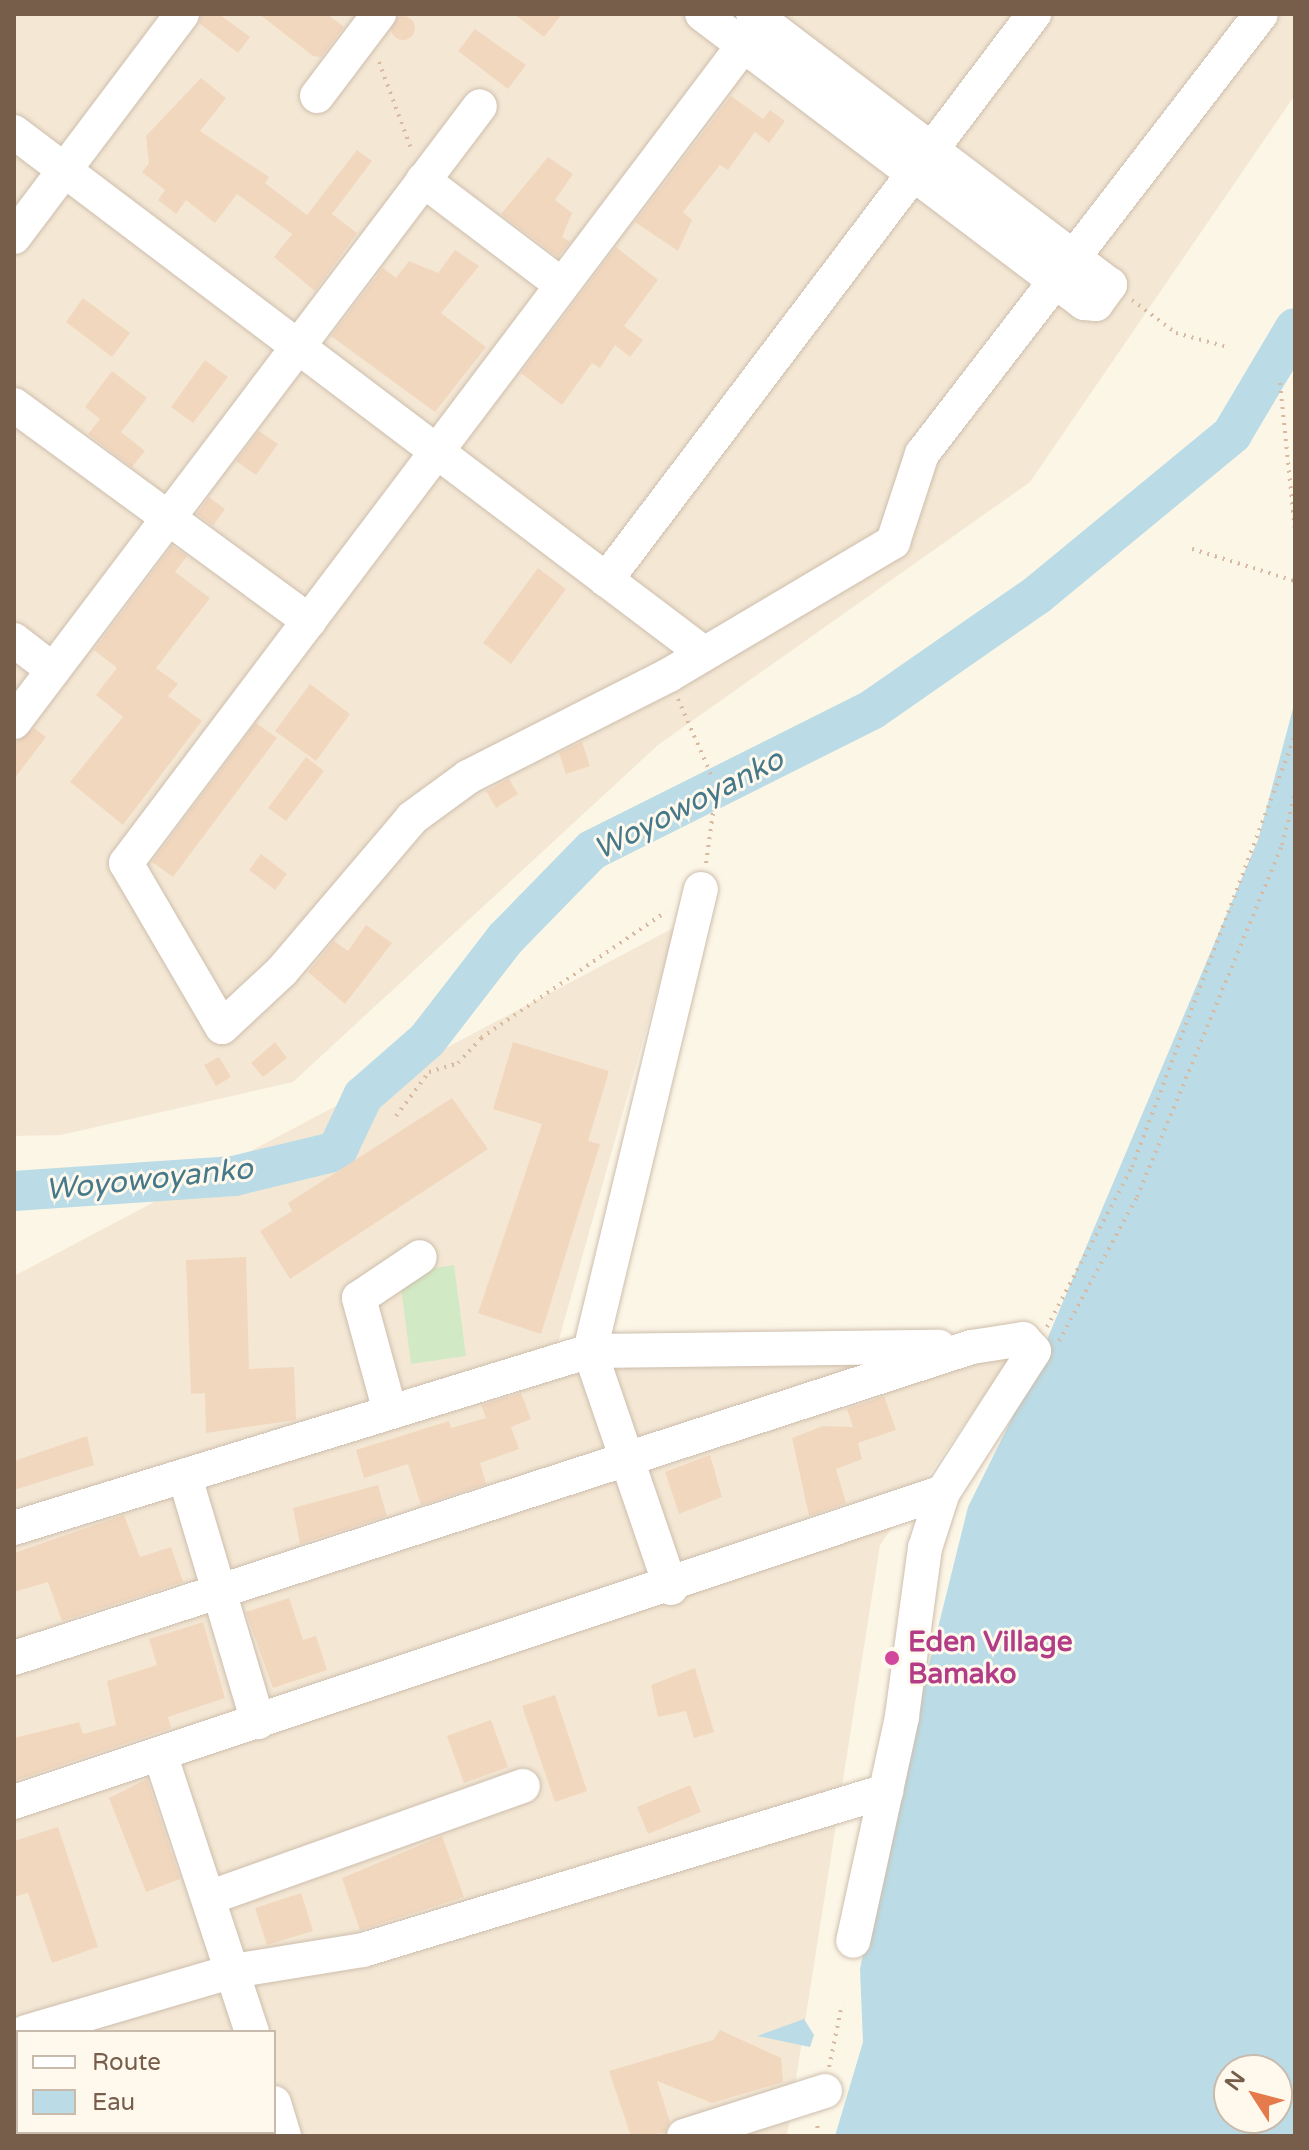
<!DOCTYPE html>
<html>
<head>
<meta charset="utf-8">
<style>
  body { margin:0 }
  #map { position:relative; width:1309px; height:2150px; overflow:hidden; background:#fcf6e7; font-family:"Varela Round",sans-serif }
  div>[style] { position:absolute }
  .residential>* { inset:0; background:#f4e8d5 }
  .green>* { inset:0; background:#d1eac5 }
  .water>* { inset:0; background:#bbdce6 }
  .river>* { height:40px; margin:-20px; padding:0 20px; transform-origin:20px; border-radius:20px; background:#bbdce6 }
  .building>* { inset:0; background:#f2d7bf }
  .round { border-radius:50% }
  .path>* { height:4px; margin-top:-2px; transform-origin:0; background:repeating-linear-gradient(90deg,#d7baa1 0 2px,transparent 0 8px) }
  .roads { filter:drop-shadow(0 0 2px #cebead) drop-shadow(0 0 2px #cebead) }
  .minor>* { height:34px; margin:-17px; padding:0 17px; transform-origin:17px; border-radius:17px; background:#fff }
  .dots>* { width:22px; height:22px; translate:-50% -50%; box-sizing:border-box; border:4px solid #fff9ed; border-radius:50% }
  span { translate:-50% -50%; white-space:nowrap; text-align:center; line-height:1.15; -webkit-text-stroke:6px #fff9ed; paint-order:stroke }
  .hotel-label { font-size:28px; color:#b23c85; font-weight:700 }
  .left { translate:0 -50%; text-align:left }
  .water-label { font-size:30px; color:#457889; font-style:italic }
  .frame { position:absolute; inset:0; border:16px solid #765e4b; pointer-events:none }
  .legend { position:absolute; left:16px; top:2030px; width:260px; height:104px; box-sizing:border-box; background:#fff9ed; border:2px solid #c8bbac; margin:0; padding:10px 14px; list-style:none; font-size:24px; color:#765e4b }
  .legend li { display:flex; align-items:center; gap:16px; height:40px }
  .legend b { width:40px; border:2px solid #c8bbac }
  .north { position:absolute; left:1213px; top:2054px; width:80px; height:80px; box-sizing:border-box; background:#fff9ed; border:2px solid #c8bbac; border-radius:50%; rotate:306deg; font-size:22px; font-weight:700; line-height:32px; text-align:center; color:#765e4b }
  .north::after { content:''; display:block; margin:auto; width:28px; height:36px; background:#e57b4d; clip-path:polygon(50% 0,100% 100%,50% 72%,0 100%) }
</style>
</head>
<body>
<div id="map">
  <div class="residential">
    <div style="clip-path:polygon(14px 14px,1295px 14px,1295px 95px,1030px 482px,658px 745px,293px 1082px,61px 1135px,14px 1136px)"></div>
    <div style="clip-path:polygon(evenodd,675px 927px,556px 1350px,1009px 1360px,880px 1545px,787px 2136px,14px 2136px,14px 1276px,675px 927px,18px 2032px,274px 2032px,274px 2132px,18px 2132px,18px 2032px)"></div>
  </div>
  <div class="green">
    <div style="clip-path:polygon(454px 1265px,466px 1356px,411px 1364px,399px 1273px)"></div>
  </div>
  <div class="water">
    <div style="clip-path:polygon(evenodd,1295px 701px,1295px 2136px,835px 2136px,863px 2042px,860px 1969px,886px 1837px,968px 1507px,1024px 1394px,1258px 840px,1295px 701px,1229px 2070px,1277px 2070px,1277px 2118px,1229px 2118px,1229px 2070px)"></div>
    <div style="clip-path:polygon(804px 2019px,814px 2035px,810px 2047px,757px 2036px)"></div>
  </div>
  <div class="river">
    <div style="left:14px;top:1191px;width:221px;rotate:-3.9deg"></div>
    <div style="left:234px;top:1176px;width:106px;rotate:-13.6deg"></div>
    <div style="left:337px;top:1151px;width:61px;rotate:-64.7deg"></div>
    <div style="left:363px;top:1096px;width:85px;rotate:-41.2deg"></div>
    <div style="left:427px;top:1040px;width:128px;rotate:-52.3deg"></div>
    <div style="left:505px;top:939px;width:124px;rotate:-45.7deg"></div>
    <div style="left:592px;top:850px;width:314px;rotate:-26.6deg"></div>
    <div style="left:873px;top:709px;width:200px;rotate:-34.8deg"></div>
    <div style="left:1037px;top:595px;width:253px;rotate:-39.5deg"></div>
    <div style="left:1232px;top:434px;width:123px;rotate:-59.3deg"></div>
  </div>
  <div class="building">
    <div style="clip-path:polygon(202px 14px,219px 14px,250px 37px,238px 53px,199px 23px)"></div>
    <div style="clip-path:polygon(259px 14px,327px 14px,344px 27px,321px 57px,313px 56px)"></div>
    <div style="clip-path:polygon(514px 14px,562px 14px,544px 37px)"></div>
    <div class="round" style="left:391px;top:16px;width:24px;height:24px"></div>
    <div style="clip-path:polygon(475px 29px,526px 65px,508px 89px,458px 51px)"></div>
    <div style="clip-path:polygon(201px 78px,226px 98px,200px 131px,269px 177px,265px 183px,307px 215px,357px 150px,372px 161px,332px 214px,357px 233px,315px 291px,274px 257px,292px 234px,237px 194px,215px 223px,186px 200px,176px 214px,158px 200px,165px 190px,142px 172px,149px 163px,146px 136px)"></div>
    <div style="clip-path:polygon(731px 96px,763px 119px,770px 110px,785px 121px,769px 143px,755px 132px,728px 170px,720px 165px,683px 212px,692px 220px,678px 251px,635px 222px)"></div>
    <div style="clip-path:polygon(548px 157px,573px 174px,555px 200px,572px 213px,562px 237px,570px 242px,558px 257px,501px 214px)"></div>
    <div style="clip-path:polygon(616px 247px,658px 280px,624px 326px,643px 340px,630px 357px,615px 345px,600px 368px,592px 363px,562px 405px,521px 373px)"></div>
    <div style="clip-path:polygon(455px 250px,479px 266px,441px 313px,486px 347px,435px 412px,331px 336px,383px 268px,396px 278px,409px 261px,438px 273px)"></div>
    <div style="clip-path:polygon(83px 298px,130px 333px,112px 357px,66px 322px)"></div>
    <div style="clip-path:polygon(205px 360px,228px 377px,193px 423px,171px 407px)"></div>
    <div style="clip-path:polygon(112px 371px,147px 398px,121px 432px,145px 451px,132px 467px,88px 434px,100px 419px,85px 407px)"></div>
    <div style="clip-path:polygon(259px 431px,278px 444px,256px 475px,236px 461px)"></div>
    <div style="clip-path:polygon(209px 497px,225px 509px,213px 526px,197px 514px)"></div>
    <div style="clip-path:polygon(172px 546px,187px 556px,175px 572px,210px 598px,156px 668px,178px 684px,168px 696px,202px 721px,123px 825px,70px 782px,123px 717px,96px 695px,117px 668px,94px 650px)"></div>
    <div style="clip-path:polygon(538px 568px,566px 589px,511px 664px,483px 643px)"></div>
    <div style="clip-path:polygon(310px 684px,350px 714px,316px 761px,275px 731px)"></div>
    <div style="clip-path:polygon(256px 723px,277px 738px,173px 877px,152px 862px)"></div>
    <div style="clip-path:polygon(34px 728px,46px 737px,14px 779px,14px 744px)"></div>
    <div style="clip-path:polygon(582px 742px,590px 766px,566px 774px,559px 753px)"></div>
    <div style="clip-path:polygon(306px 757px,324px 771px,286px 821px,268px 808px)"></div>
    <div style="clip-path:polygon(509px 779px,518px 794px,496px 808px,486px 791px)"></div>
    <div style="clip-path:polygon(261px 854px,287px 874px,275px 890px,249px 870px)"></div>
    <div style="clip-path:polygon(366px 925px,392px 943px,345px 1004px,308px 972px,334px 941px,348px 951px)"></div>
    <div style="clip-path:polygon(275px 1042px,287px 1058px,263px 1077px,251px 1063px)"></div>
    <div style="clip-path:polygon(513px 1042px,609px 1071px,588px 1141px,600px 1144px,541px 1334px,478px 1313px,542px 1124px,493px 1109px)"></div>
    <div style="clip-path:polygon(219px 1057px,231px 1077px,216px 1086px,204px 1065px)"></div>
    <div style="clip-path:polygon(452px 1098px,488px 1149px,290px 1279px,260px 1231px,292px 1211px,288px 1203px)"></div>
    <div style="clip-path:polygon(246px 1257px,249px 1369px,294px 1367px,296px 1420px,206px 1433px,205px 1393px,191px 1394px,186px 1260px)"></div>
    <div style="clip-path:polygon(521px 1393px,531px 1419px,511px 1427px,519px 1449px,480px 1463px,486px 1484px,421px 1505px,408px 1464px,364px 1478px,356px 1450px,449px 1421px,451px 1428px,486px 1418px,481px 1405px)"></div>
    <div style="clip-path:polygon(884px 1396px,896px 1430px,858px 1443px,862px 1459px,836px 1469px,846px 1503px,809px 1516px,792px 1438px,823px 1426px,853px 1427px,847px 1409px)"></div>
    <div style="clip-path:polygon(87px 1436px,94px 1465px,14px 1490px,14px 1461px)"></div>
    <div style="clip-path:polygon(710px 1455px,722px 1497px,679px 1514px,665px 1472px)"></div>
    <div style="clip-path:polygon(378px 1485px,387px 1516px,300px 1544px,293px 1508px)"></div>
    <div style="clip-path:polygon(124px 1515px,140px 1557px,171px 1547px,183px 1582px,62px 1621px,48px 1582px,14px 1592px,14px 1553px)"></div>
    <div style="clip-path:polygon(289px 1598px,303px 1640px,316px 1636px,327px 1670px,273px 1688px,246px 1612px)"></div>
    <div style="clip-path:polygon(203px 1622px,225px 1698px,168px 1717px,171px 1728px,14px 1781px,14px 1738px,79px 1722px,83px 1734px,116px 1725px,107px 1681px,157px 1665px,149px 1639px)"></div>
    <div style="clip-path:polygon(695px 1668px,714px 1732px,694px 1738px,686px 1711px,658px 1717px,651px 1685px)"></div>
    <div style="clip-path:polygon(555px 1695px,587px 1791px,555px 1802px,522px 1706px)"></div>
    <div style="clip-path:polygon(491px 1720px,508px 1767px,464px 1783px,447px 1736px)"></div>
    <div style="clip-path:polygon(147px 1779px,180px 1879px,146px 1892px,109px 1798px)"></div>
    <div style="clip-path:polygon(690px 1785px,701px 1812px,648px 1834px,637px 1807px)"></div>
    <div style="clip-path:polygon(58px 1827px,98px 1947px,52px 1963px,28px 1893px,14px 1897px,14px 1841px)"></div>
    <div style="clip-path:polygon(442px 1836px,464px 1897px,360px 1930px,342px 1878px)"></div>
    <div style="clip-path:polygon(301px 1893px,313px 1931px,267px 1945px,255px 1908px)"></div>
    <div style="clip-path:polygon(720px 2030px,781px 2058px,783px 2082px,712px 2103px,657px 2081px,670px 2122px,664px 2133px,631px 2136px,609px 2071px,713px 2040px)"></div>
  </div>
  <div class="path">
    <div style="left:379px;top:62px;width:95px;rotate:69.7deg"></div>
    <div style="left:1132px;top:300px;width:55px;rotate:36.9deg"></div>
    <div style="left:1176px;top:333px;width:50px;rotate:15.2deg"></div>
    <div style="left:1280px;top:383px;width:148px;rotate:84.2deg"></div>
    <div style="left:1192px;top:549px;width:108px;rotate:17.3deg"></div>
    <div style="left:678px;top:699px;width:85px;rotate:66.4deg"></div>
    <div style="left:706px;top:863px;width:66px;rotate:-82.1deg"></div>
    <div style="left:396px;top:1116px;width:55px;rotate:-53.1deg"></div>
    <div style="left:429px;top:1072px;width:30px;rotate:-17deg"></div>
    <div style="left:458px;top:1063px;width:34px;rotate:-47deg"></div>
    <div style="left:481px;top:1038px;width:224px;rotate:-34.3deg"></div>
    <div style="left:1047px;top:1327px;width:181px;rotate:-62deg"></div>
    <div style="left:1132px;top:1167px;width:461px;rotate:-69.3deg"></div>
    <div style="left:1059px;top:1341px;width:164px;rotate:-61.6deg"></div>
    <div style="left:1137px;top:1197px;width:381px;rotate:-67.6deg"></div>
    <div style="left:1282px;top:845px;width:53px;rotate:-75.7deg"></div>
    <div style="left:829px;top:2067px;width:64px;rotate:-78.3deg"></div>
    <div style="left:816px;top:2136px;width:13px;rotate:-81deg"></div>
  </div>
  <div class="roads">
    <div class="minor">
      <div style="left:702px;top:14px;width:479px;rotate:37.1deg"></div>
      <div style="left:1084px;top:303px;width:12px;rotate:5deg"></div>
      <div style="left:1096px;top:304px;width:24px;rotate:-54deg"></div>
      <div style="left:1110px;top:285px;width:448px;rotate:-142.8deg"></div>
      <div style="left:767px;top:14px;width:1064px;rotate:127.05deg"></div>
      <div style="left:126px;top:863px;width:190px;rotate:59.7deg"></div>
      <div style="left:222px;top:1027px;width:82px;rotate:-43deg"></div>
      <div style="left:282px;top:971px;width:201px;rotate:-49.6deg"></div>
      <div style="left:412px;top:818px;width:69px;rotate:-36.2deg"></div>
      <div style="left:468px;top:777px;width:225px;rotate:-26.9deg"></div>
      <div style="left:669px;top:675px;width:261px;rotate:-30.7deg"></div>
      <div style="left:893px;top:542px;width:93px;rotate:-71.8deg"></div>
      <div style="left:922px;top:454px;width:555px;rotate:-52.39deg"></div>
      <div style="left:317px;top:96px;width:103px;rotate:-52.9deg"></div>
      <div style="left:14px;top:132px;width:862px;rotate:37.08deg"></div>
      <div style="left:423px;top:180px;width:174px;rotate:37.1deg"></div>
      <div style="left:14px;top:237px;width:279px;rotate:-53deg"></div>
      <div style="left:14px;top:405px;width:366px;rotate:36.2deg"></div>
      <div style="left:606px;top:580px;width:710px;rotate:-52.9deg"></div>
      <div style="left:14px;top:640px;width:49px;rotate:37.6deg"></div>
      <div style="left:14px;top:722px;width:772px;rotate:-52.89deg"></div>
      <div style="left:389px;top:1408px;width:114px;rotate:-105.3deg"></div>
      <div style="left:359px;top:1298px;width:73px;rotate:-33.9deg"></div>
      <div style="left:185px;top:1477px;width:256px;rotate:73.4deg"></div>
      <div style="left:14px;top:1528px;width:603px;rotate:-17.08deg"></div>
      <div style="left:590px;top:1351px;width:349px;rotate:-0.7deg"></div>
      <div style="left:671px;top:1588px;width:250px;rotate:-108.9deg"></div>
      <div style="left:590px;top:1351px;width:475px;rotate:-76.5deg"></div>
      <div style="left:14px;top:1658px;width:1007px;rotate:-17.99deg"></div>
      <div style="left:972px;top:1347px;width:52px;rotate:-8.9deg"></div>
      <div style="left:1023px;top:1339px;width:16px;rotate:47deg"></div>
      <div style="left:1034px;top:1351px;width:168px;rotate:122.8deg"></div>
      <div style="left:943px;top:1492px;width:59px;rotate:107.8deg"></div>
      <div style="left:925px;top:1548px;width:171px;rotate:97.8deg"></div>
      <div style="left:902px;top:1717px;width:229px;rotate:102.3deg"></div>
      <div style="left:160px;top:1754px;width:293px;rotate:71.7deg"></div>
      <div style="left:14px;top:1802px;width:979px;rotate:-18.45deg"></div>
      <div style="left:211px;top:1897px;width:331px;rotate:-19.6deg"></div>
      <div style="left:26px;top:2032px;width:216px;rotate:-16.4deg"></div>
      <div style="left:233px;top:1971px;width:132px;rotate:-9.2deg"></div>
      <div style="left:363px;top:1950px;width:547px;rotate:-16.91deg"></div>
      <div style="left:274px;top:2103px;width:34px;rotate:73deg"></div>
      <div style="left:684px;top:2136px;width:148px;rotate:-17.7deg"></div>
    </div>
  </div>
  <div class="dots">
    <div style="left:892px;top:1658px;background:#d1479c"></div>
  </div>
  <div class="hotel-label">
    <span class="left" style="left:908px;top:1658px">Eden Village<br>Bamako</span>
  </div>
  <div class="water-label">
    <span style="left:689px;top:805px;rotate:-27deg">Woyowoyanko</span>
    <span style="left:149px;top:1180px;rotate:-6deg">Woyowoyanko</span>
  </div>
  <div class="frame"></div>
  <ul class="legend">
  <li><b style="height:10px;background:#fff"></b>Route</li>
  <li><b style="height:22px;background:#bbdce6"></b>Eau</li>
  </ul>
  <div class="north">N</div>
</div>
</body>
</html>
